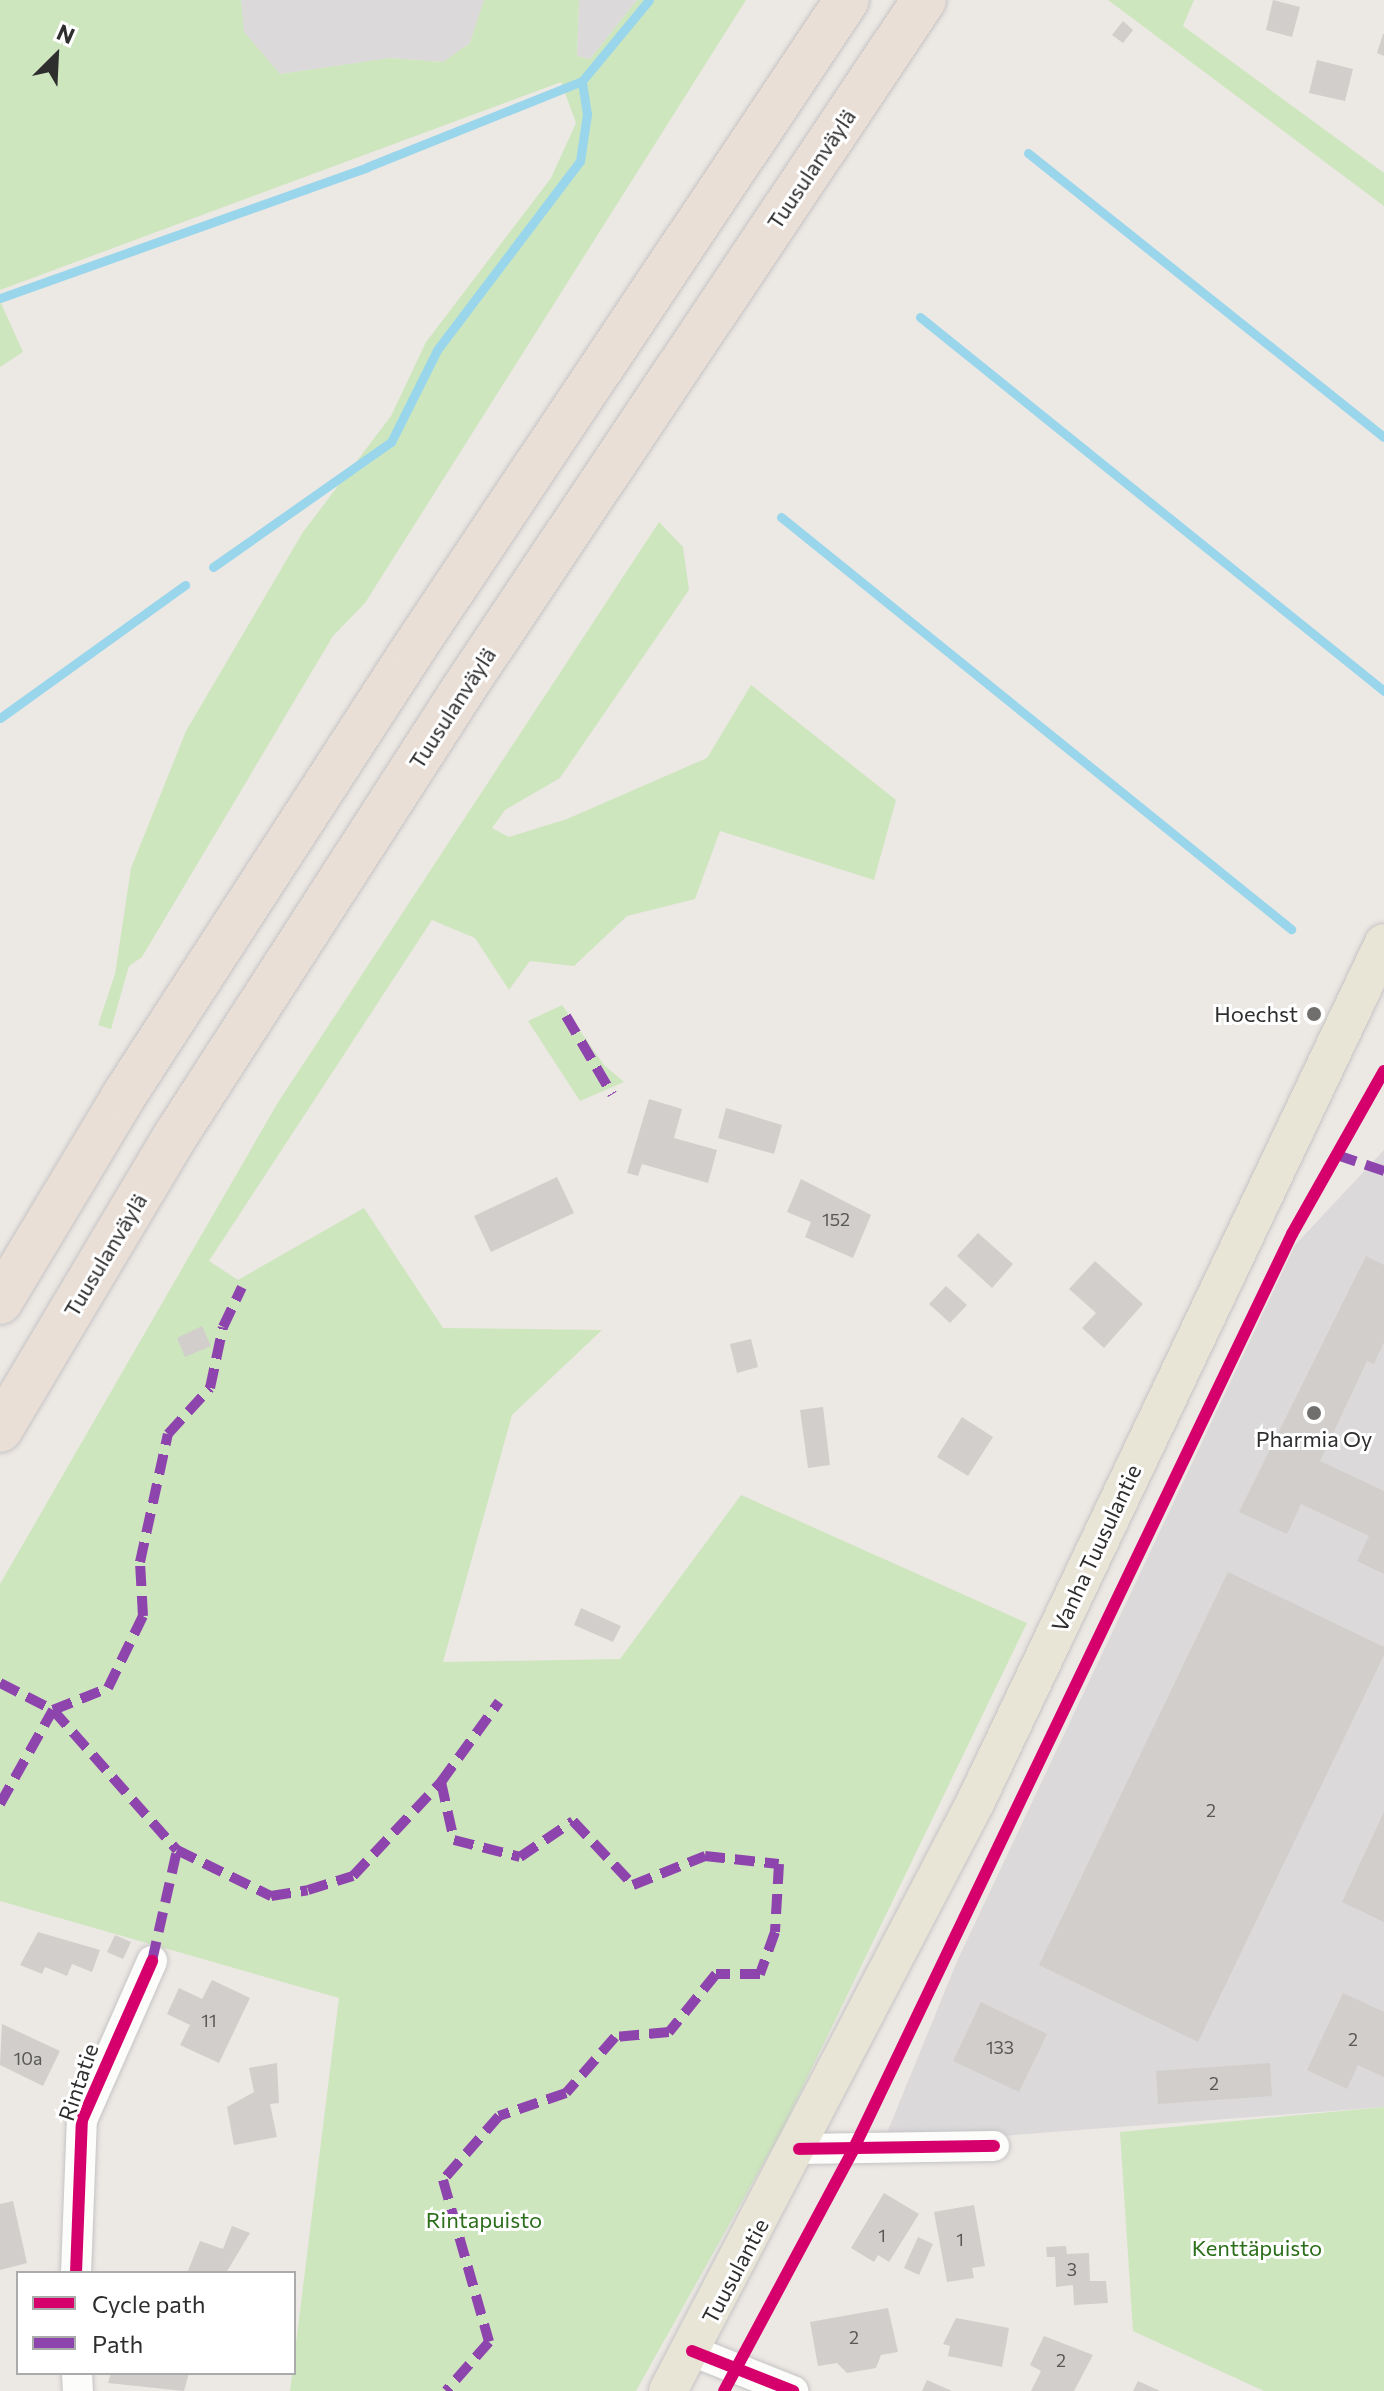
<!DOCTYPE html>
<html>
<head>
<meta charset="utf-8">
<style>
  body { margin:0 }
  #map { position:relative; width:1384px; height:2391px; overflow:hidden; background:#ece8e4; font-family:Commissioner,sans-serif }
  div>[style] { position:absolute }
  .industrial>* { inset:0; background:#dcd9db }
  .green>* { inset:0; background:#cee6be }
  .stream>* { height:9px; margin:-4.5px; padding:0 4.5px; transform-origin:4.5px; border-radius:4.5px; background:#99d6ec }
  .building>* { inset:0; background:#d1cecb }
  .roads { filter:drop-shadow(0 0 2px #c5c4c5) drop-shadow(0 0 2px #c5c4c5) }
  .minor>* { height:30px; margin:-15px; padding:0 15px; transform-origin:15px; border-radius:15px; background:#fcfcfb }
  .major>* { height:38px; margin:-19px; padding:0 19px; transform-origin:19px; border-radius:19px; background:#e8e4d6 }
  .highway>* { height:44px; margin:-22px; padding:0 22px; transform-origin:22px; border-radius:22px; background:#eadfd6 }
  .quiet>* { height:10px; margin-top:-5px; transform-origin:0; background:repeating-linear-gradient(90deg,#8e44ad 0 20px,transparent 0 30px) }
  .cycleway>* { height:12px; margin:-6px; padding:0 6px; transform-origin:6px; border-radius:6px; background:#d6006c }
  .dots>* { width:22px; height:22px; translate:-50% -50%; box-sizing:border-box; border:4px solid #fff; border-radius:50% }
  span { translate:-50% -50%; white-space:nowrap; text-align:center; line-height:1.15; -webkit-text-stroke:6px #fff; paint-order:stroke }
  .number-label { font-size:18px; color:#585857 }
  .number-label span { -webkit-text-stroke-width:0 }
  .street-label { font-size:22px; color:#2e2e2e }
  .poi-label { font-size:22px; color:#2e2e2e }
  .right { translate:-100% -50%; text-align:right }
  .park-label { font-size:22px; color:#2c6e1b }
  .legend { position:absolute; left:16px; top:2271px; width:280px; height:104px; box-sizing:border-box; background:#fff; border:2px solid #ababab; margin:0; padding:10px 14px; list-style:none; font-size:24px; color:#2e2e2e }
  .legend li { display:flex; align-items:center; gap:16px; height:40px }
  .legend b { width:40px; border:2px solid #ababab }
  .north { position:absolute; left:16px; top:16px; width:80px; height:80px; -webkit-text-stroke:6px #fff; paint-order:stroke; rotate:24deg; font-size:22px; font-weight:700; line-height:32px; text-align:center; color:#2e2e2e }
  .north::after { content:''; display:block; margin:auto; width:28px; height:36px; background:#2e2e2e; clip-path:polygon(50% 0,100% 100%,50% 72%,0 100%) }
</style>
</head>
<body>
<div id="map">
  <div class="industrial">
    <div style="clip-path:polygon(241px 0,484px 0,470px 43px,443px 62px,390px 58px,280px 74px,243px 32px)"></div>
    <div style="clip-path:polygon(579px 0,637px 0,590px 59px,577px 56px)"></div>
    <div style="clip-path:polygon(1384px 1150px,1384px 2107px,882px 2145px,958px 1959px,1295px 1245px)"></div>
  </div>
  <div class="green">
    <div style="clip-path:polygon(0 0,241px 0,244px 32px,280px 74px,390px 58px,443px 62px,470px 43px,484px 0,579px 0,577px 56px,590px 59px,637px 0,746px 0,365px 603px,333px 636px,142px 957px,129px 966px,111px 1029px,98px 1025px,115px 974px,131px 868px,186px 731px,303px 532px,391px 416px,426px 342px,551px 178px,576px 123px,561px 82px,0 290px)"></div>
    <div style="clip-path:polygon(1108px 0,1194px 0,1183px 26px,1384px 173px,1384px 206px)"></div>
    <div style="clip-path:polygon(0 301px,23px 352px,0 367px)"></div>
    <div style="clip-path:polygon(659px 522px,683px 547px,689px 590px,560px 778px,505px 810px,492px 828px,509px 837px,567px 819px,707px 758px,751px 685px,896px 800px,874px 880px,720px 831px,695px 899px,627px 916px,574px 966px,530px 961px,509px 990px,475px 938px,432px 920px,209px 1261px,238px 1280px,364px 1208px,443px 1328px,602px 1330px,512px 1415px,443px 1662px,620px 1659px,741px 1495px,1027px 1623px,782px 2130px,636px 2391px,290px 2391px,339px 1998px,0 1901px,0 1584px,277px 1104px)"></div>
    <div style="clip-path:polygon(562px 1005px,604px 1065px,624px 1082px,580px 1101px,528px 1021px)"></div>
    <div style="clip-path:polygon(1384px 2107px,1384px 2391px,1264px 2391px,1133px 2331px,1120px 2132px)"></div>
  </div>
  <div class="stream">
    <div style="left:1028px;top:153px;width:455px;rotate:38.6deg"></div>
    <div style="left:0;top:298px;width:390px;rotate:-19.6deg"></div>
    <div style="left:367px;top:167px;width:232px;rotate:-21.8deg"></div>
    <div style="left:920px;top:317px;width:596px;rotate:38.87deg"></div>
    <div style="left:781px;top:517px;width:656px;rotate:38.93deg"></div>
    <div style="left:213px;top:567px;width:218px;rotate:-35.1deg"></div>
    <div style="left:391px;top:442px;width:103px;rotate:-63.4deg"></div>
    <div style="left:437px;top:350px;width:237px;rotate:-52.9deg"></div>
    <div style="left:580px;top:161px;width:48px;rotate:-81.5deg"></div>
    <div style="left:587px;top:114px;width:33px;rotate:-99deg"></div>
    <div style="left:582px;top:81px;width:105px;rotate:-50.4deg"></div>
    <div style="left:0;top:718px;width:228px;rotate:-35.7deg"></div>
  </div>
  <div class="building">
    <div style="clip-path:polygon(1273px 0,1300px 7px,1292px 37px,1266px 30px)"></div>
    <div style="clip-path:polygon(1123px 21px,1133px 30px,1123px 43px,1112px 35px)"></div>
    <div style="clip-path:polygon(1383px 34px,1384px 34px,1384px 56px,1377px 53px)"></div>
    <div style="clip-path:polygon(1317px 60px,1353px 69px,1345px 101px,1309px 93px)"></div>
    <div style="clip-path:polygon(649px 1099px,682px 1109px,674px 1138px,717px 1150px,708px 1183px,642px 1164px,638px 1176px,627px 1173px)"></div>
    <div style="clip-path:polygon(726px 1108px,782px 1125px,774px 1154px,718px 1138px)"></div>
    <div style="clip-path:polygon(557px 1177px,574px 1213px,491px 1252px,474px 1216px)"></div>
    <div style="clip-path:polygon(801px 1179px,871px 1215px,853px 1258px,805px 1237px,811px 1222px,787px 1212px)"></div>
    <div style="clip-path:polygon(978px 1233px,1013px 1264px,992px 1288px,957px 1256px)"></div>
    <div style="clip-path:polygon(1366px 1256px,1384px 1265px,1384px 1342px,1374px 1364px,1367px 1361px,1320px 1461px,1384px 1491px,1384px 1574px,1357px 1561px,1369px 1536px,1301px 1504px,1287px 1534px,1239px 1512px)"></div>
    <div style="clip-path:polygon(1095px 1261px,1143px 1304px,1104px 1348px,1082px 1328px,1096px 1313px,1069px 1289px)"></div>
    <div style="clip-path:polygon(946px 1286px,967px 1305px,950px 1323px,929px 1304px)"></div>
    <div style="clip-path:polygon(202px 1326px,211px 1346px,185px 1357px,177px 1338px)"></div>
    <div style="clip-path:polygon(751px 1339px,758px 1367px,737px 1373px,730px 1344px)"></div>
    <div style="clip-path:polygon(823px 1407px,830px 1465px,808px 1468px,800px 1410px)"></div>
    <div style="clip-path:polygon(962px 1417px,993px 1437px,968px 1476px,937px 1457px)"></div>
    <div style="clip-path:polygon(1228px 1572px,1384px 1647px,1384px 1655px,1198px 2042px,1039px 1965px)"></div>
    <div style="clip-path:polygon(581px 1608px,621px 1626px,613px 1642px,574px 1625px)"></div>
    <div style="clip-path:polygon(1384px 1812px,1384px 1922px,1342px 1902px)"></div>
    <div style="clip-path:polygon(38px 1932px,100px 1950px,92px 1972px,72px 1964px,67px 1976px,45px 1967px,42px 1974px,20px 1965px)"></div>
    <div style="clip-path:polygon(115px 1935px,131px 1942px,123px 1959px,107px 1952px)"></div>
    <div style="clip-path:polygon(212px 1980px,250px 1998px,219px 2063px,180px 2045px,190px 2025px,167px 2014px,179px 1988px,202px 1999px)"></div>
    <div style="clip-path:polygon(1343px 1993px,1384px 2012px,1384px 2077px,1358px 2065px,1347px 2089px,1307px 2070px)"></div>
    <div style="clip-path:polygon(981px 2002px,1047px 2034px,1019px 2092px,953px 2061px)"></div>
    <div style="clip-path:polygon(2px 2024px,60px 2051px,43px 2086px,0 2065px)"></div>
    <div style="clip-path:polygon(277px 2063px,279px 2103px,270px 2104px,277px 2137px,234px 2145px,227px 2107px,254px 2092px,249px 2068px)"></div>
    <div style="clip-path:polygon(1270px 2063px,1272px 2096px,1158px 2104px,1156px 2071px)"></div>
    <div style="clip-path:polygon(884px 2193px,919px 2214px,889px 2262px,878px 2255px,874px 2262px,851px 2248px)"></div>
    <div style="clip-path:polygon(13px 2201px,27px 2263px,0 2270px,0 2204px)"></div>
    <div style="clip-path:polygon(974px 2205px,985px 2266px,972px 2268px,974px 2278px,947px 2282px,934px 2212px)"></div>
    <div style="clip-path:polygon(232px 2226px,250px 2233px,226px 2273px,187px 2273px,200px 2241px,223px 2249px)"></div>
    <div style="clip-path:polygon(918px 2237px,933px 2244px,919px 2275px,904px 2268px)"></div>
    <div style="clip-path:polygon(1066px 2246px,1067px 2254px,1089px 2253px,1090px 2281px,1106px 2281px,1108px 2303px,1074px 2305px,1073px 2285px,1056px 2287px,1055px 2257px,1047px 2257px,1046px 2247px)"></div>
    <div style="clip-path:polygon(888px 2308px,898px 2352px,881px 2355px,876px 2368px,847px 2373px,837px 2363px,818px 2366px,810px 2322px)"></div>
    <div style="clip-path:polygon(956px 2318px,1009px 2328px,1002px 2367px,948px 2356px,950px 2346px,943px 2344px)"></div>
    <div style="clip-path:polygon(1044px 2336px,1093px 2355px,1074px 2391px,1031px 2391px,1041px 2371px,1030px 2365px)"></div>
    <div style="clip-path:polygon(111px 2373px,189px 2373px,184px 2391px,108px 2383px)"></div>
    <div style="clip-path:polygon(927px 2380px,952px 2391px,922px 2391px)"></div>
    <div style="clip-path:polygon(1138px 2381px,1160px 2391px,1133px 2391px)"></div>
  </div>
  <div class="roads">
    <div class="minor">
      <div style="left:799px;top:2149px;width:195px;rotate:-0.9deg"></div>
      <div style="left:76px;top:2273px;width:153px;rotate:-87.8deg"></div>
      <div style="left:82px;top:2120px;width:174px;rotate:-66.2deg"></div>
      <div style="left:692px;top:2351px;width:109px;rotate:21.6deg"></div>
      <div style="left:77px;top:2373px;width:18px;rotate:87deg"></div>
    </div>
    <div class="major">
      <div style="left:668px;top:2391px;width:666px;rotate:-62.43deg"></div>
      <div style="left:976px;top:1801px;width:950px;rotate:-64.57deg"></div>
    </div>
    <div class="highway">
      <div style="left:0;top:1302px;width:239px;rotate:-59deg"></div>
      <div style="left:123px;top:1097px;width:535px;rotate:-57.05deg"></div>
      <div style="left:414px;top:648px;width:779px;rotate:-56.25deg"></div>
      <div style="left:0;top:1430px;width:344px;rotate:-59.2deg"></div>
      <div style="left:176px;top:1135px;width:535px;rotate:-57.2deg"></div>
      <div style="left:466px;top:685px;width:824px;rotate:-56.23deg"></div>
    </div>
  </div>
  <div class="quiet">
    <div style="left:566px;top:1016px;width:91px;rotate:59.5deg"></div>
    <div style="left:1337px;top:1155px;width:50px;rotate:18.8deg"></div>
    <div style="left:0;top:1683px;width:59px;rotate:27deg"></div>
    <div style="left:53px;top:1710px;width:59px;rotate:-21.8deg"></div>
    <div style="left:108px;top:1688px;width:80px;rotate:-64.1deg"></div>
    <div style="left:143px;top:1616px;width:54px;rotate:-93.2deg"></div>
    <div style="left:140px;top:1562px;width:131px;rotate:-77.7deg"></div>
    <div style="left:168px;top:1434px;width:62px;rotate:-47.6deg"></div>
    <div style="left:210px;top:1388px;width:62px;rotate:-78deg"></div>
    <div style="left:223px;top:1327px;width:44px;rotate:-64.6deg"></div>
    <div style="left:441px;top:1782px;width:59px;rotate:77.4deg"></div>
    <div style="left:454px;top:1840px;width:68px;rotate:14.4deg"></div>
    <div style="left:520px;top:1857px;width:64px;rotate:-34.2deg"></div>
    <div style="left:573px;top:1821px;width:88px;rotate:46.8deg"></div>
    <div style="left:633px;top:1885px;width:78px;rotate:-21.9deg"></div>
    <div style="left:705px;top:1856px;width:74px;rotate:6.2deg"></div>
    <div style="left:779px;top:1864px;width:68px;rotate:93.4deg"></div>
    <div style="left:775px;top:1932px;width:45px;rotate:109.7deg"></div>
    <div style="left:760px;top:1974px;width:44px;rotate:180deg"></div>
    <div style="left:716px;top:1974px;width:75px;rotate:129deg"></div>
    <div style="left:669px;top:2032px;width:54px;rotate:174.7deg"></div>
    <div style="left:615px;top:2037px;width:74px;rotate:131.2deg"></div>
    <div style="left:566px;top:2093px;width:71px;rotate:161.1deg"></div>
    <div style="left:499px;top:2116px;width:85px;rotate:131.2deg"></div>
    <div style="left:443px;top:2180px;width:168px;rotate:74.1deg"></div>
    <div style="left:489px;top:2342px;width:65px;rotate:131.3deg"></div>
    <div style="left:0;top:1804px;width:108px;rotate:-60.6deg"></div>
    <div style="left:53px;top:1710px;width:187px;rotate:48.5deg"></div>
    <div style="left:177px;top:1850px;width:105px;rotate:26.1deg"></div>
    <div style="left:271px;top:1896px;width:37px;rotate:-9deg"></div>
    <div style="left:308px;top:1890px;width:47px;rotate:-17.3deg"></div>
    <div style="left:353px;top:1876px;width:129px;rotate:-46.9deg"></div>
    <div style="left:441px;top:1782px;width:99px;rotate:-54.1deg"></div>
    <div style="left:152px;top:1961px;width:114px;rotate:-77.3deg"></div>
  </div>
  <div class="cycleway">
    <div style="left:799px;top:2149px;width:195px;rotate:-0.9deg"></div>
    <div style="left:76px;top:2273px;width:153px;rotate:-87.8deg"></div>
    <div style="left:82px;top:2120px;width:174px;rotate:-66.2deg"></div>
    <div style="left:692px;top:2351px;width:109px;rotate:21.6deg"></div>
    <div style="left:724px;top:2391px;width:271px;rotate:-61.8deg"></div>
    <div style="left:852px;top:2152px;width:1018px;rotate:-64.39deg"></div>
    <div style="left:1292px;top:1234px;width:187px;rotate:-60.6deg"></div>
  </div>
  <div class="dots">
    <div style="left:1314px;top:1014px;background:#706f6e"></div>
    <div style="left:1314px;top:1413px;background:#706f6e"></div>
  </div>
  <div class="number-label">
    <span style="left:836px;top:1219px">152</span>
    <span style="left:1211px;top:1810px">2</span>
    <span style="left:209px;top:2020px">11</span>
    <span style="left:1353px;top:2039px">2</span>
    <span style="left:1000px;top:2047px">133</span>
    <span style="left:28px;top:2058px">10a</span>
    <span style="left:1214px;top:2083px">2</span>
    <span style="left:882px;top:2235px">1</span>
    <span style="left:960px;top:2239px">1</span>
    <span style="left:1072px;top:2269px">3</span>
    <span style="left:854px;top:2337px">2</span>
    <span style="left:1061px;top:2360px">2</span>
  </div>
  <div class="street-label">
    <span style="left:811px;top:169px;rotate:-56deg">Tuusulanväylä</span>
    <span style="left:452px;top:708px;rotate:-57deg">Tuusulanväylä</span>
    <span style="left:105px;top:1255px;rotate:-59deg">Tuusulanväylä</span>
    <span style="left:1096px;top:1548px;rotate:-65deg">Vanha Tuusulantie</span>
    <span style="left:78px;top:2082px;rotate:-71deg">Rintatie</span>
    <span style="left:735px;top:2271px;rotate:-62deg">Tuusulantie</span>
  </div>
  <div class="poi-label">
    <span class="right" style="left:1298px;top:1014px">Hoechst</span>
    <span style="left:1314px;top:1439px">Pharmia Oy</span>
  </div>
  <div class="park-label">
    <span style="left:484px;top:2220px">Rintapuisto</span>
    <span style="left:1257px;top:2248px">Kenttäpuisto</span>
  </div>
  <ul class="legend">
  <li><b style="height:10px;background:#d6006c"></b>Cycle path</li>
  <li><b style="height:10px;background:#8e44ad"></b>Path</li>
  </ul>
  <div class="north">N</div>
</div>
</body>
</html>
